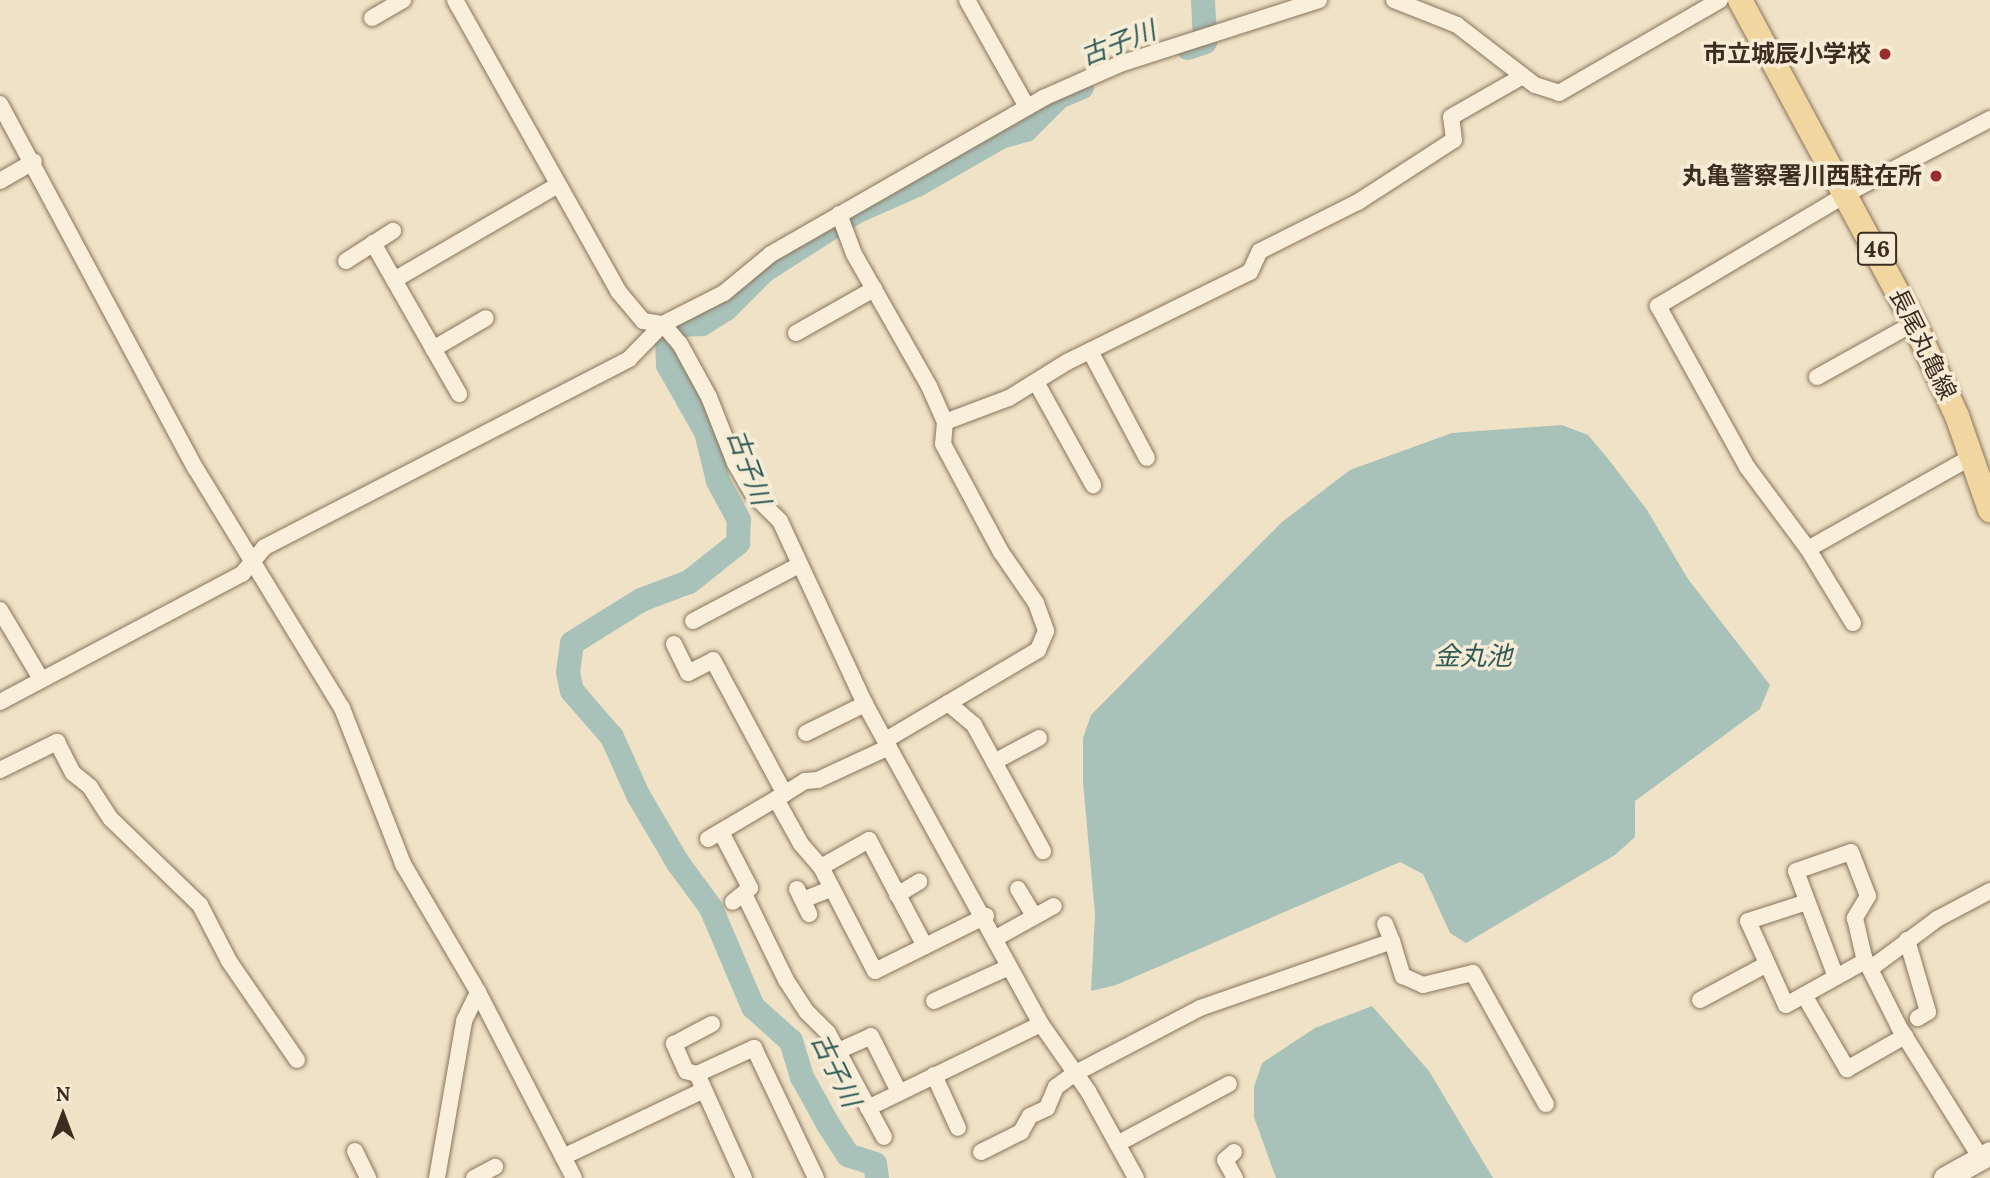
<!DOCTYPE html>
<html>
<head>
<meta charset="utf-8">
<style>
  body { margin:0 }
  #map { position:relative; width:1990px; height:1178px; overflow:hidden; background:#efe2c6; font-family:Lora,"Noto Sans JP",serif }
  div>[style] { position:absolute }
  .water>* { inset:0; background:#a8c2ba }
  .river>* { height:24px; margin:-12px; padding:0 12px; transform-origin:12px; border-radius:12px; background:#a8c2ba }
  .roads { filter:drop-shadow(0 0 2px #8a735c) drop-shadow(0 0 2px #8a735c) }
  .street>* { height:16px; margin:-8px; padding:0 8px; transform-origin:8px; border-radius:8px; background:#f9efda }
  .secondary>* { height:23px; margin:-11.5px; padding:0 11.5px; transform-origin:11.5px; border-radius:11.5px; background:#f9efda }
  .primary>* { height:24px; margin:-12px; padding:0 12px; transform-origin:12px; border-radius:12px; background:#f1d69f }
  .dots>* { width:19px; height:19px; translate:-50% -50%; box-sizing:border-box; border:4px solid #f6ecd6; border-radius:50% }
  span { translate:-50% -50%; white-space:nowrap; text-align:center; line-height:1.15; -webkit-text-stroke:7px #f6ecd6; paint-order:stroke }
  .shield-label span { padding:2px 5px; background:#f6ecd6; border:2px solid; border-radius:5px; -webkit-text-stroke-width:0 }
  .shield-label { font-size:23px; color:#3b2c1f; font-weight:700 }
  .poi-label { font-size:24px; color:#3b2c1f; font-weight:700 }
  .right { translate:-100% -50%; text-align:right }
  .street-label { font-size:24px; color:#3b2c1f }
  .water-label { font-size:26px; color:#2f5a57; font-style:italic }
  .north { position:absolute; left:28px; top:1080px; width:70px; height:70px; -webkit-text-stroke:5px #f6ecd6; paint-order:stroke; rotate:0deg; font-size:19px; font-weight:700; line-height:28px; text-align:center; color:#3b2c1f }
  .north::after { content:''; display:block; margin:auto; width:24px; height:32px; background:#3b2c1f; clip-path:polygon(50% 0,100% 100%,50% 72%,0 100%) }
</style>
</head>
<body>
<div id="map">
  <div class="water">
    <div style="clip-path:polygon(1562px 425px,1588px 435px,1609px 460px,1647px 510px,1688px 579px,1770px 685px,1760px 709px,1635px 801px,1635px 837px,1615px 855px,1466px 943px,1450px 933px,1423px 874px,1400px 862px,1116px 985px,1091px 991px,1095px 914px,1083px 782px,1083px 738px,1091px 715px,1282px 522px,1350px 470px,1452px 433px)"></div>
    <div style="clip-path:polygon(1372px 1006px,1429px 1071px,1493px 1178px,1276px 1178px,1254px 1117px,1254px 1087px,1262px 1063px,1315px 1028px)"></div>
  </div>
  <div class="river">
    <div style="left:1188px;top:48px;width:18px;rotate:-19deg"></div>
    <div style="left:1205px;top:42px;width:42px;rotate:-92.7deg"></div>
    <div style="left:877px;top:1178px;width:14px;rotate:-98deg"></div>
    <div style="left:875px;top:1164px;width:28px;rotate:-162deg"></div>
    <div style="left:848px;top:1155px;width:37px;rotate:-123deg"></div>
    <div style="left:828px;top:1124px;width:54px;rotate:-119deg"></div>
    <div style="left:802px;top:1077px;width:38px;rotate:-107deg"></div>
    <div style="left:791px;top:1041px;width:51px;rotate:-138.2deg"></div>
    <div style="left:753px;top:1007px;width:108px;rotate:-113deg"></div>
    <div style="left:711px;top:908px;width:56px;rotate:-126.3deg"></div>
    <div style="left:678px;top:863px;width:79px;rotate:-120.5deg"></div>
    <div style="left:638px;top:795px;width:64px;rotate:-114.1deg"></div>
    <div style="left:612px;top:737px;width:61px;rotate:-131deg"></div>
    <div style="left:572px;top:691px;width:19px;rotate:-102deg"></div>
    <div style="left:568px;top:672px;width:29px;rotate:-82deg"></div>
    <div style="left:572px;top:643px;width:81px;rotate:-31.9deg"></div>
    <div style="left:641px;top:600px;width:51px;rotate:-20.6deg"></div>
    <div style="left:689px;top:582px;width:63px;rotate:-38.5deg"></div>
    <div style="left:738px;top:543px;width:23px;rotate:-88deg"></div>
    <div style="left:739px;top:520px;width:44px;rotate:-118.3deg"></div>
    <div style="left:718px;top:481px;width:50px;rotate:-103.8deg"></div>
    <div style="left:706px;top:432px;width:77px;rotate:-119.6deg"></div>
    <div style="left:668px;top:365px;width:24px;rotate:-92deg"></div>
    <div style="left:667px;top:341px;width:21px;rotate:-49deg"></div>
    <div style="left:681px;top:325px;width:21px;rotate:-3deg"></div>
    <div style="left:702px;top:324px;width:28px;rotate:-32deg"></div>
    <div style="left:726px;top:309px;width:54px;rotate:-45deg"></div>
    <div style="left:764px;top:271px;width:109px;rotate:-32.7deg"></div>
    <div style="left:856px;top:212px;width:67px;rotate:-23.9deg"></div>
    <div style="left:917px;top:185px;width:97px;rotate:-29.7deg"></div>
    <div style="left:1001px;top:137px;width:26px;rotate:-16deg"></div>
    <div style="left:1026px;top:130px;width:47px;rotate:-45deg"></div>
    <div style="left:1059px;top:97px;width:25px;rotate:-23deg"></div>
  </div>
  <div class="roads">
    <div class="street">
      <div style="left:455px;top:0;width:334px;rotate:60.7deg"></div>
      <div style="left:618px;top:291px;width:39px;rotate:50deg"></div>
      <div style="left:643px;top:321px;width:20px;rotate:9deg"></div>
      <div style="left:663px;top:324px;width:26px;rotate:50deg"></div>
      <div style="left:680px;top:344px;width:60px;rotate:61.3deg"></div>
      <div style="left:709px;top:397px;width:71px;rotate:68.5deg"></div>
      <div style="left:735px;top:463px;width:36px;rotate:60deg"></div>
      <div style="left:753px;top:494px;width:38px;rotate:45deg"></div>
      <div style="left:780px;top:521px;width:202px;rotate:65.1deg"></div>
      <div style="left:865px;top:704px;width:365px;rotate:61.2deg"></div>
      <div style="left:1041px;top:1024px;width:82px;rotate:55deg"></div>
      <div style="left:1088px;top:1091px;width:99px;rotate:61.1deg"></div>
      <div style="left:967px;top:0;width:123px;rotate:60.7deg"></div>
      <div style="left:1394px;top:0;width:68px;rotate:21.6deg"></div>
      <div style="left:1457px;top:25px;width:98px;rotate:37.6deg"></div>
      <div style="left:1535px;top:85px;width:25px;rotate:18deg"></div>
      <div style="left:1559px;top:93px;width:186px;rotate:-30deg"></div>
      <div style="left:372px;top:18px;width:36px;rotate:-30deg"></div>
      <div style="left:0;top:104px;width:414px;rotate:61.8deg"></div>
      <div style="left:196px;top:469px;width:280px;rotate:58.6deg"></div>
      <div style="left:342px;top:708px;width:168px;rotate:68.6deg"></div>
      <div style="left:403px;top:864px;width:148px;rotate:59.6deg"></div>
      <div style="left:478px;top:992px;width:209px;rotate:62.7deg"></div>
      <div style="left:0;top:181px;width:39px;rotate:-30deg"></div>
      <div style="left:839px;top:214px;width:43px;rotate:69.4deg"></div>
      <div style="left:854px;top:254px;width:152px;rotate:60.4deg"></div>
      <div style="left:929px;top:386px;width:39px;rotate:66deg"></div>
      <div style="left:945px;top:422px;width:22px;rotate:95deg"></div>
      <div style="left:943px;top:444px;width:123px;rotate:61.8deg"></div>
      <div style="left:1001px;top:552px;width:62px;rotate:55.5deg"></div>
      <div style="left:1036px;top:603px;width:30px;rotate:70deg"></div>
      <div style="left:1046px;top:631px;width:21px;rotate:113deg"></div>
      <div style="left:1038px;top:650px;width:177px;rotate:149.4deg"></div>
      <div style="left:373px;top:243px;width:174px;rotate:60.3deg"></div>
      <div style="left:346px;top:261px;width:56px;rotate:-32.6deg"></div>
      <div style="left:394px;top:280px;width:190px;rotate:-30.1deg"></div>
      <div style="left:796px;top:333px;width:90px;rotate:-29.4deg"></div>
      <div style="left:433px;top:349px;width:61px;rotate:-30.3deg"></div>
      <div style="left:1090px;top:351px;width:121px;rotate:62deg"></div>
      <div style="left:1817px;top:377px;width:111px;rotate:-29.1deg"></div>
      <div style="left:1036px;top:382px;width:118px;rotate:61deg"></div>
      <div style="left:945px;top:422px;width:68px;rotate:-20.6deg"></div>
      <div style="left:1009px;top:398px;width:68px;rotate:-31.8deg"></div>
      <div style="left:1067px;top:362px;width:204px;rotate:-26.2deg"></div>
      <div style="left:1250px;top:272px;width:23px;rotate:-65deg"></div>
      <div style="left:1260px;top:251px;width:110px;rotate:-26.6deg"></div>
      <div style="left:1358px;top:202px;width:114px;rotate:-32.9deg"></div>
      <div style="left:1454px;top:140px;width:23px;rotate:-97deg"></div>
      <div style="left:1451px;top:117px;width:83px;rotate:-29.7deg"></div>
      <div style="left:1808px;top:549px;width:187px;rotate:-29.4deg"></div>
      <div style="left:0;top:610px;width:80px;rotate:59.3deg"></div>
      <div style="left:693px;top:621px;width:120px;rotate:-27.8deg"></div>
      <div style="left:1853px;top:623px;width:87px;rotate:-121.3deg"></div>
      <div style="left:1808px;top:549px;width:102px;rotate:-126.6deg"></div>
      <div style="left:1747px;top:467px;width:184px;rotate:-118.9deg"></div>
      <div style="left:1658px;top:306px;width:221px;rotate:-30.7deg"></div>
      <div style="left:1848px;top:193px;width:160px;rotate:-27.5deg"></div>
      <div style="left:674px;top:644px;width:32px;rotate:64deg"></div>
      <div style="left:688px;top:673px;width:28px;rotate:-27deg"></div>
      <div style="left:713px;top:660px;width:152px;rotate:61.8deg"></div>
      <div style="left:0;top:702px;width:274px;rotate:-27.9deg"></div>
      <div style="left:242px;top:574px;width:35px;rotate:-50deg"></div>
      <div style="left:265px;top:547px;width:410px;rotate:-27.3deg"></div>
      <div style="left:629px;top:359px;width:49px;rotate:-45.8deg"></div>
      <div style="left:663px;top:324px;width:68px;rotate:-26.9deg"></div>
      <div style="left:724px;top:293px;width:61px;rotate:-39.7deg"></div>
      <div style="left:771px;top:254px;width:314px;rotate:-29.8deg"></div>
      <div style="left:1043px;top:98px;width:84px;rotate:-23.8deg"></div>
      <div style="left:1120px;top:64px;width:209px;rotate:-17.8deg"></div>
      <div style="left:948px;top:703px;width:34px;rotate:40deg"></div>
      <div style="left:974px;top:725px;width:144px;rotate:61.3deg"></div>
      <div style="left:806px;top:733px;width:66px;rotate:-26.2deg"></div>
      <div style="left:889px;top:747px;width:78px;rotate:155.1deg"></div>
      <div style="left:818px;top:780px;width:13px;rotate:176deg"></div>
      <div style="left:805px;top:781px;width:34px;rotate:148deg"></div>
      <div style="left:776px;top:799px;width:51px;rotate:60.9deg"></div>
      <div style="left:801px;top:844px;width:30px;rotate:49deg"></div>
      <div style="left:821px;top:867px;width:117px;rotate:62.6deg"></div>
      <div style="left:875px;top:971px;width:124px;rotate:-26.4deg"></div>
      <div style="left:994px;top:762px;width:51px;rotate:-28.1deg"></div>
      <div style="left:0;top:770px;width:64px;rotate:-26.2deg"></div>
      <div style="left:57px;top:742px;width:35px;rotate:63deg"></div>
      <div style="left:73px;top:773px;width:22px;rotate:39deg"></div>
      <div style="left:90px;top:787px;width:38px;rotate:57deg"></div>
      <div style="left:111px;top:819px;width:124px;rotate:44deg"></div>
      <div style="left:200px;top:905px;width:63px;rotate:62.6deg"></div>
      <div style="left:229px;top:961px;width:120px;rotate:55.5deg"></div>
      <div style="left:721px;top:832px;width:63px;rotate:62.6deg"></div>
      <div style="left:750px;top:888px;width:22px;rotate:141deg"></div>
      <div style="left:708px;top:839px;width:79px;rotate:-30.5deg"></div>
      <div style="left:821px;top:867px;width:55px;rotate:-29.4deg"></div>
      <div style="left:869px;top:840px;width:120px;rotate:62.2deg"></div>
      <div style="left:797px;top:889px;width:28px;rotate:64deg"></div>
      <div style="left:1018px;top:889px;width:31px;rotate:59deg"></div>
      <div style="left:897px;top:895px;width:26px;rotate:-31deg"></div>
      <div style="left:745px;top:896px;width:93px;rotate:64deg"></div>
      <div style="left:786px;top:980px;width:38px;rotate:57deg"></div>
      <div style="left:807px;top:1012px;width:30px;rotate:45deg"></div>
      <div style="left:828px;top:1033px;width:118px;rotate:61.7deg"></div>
      <div style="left:803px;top:900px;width:31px;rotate:-22deg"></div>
      <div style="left:1807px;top:902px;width:62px;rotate:162.1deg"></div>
      <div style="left:1748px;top:921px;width:92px;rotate:65.7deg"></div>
      <div style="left:1786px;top:1005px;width:90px;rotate:-29.1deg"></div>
      <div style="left:1385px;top:924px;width:18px;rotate:68deg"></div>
      <div style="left:996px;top:938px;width:66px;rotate:-28.9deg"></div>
      <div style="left:1907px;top:940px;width:75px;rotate:73.7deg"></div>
      <div style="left:1928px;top:1012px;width:12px;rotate:149deg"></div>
      <div style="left:1870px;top:969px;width:84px;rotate:-36.7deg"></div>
      <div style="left:1937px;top:919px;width:60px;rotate:-27.8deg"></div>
      <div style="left:1836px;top:977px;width:113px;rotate:-110.7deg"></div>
      <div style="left:1796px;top:871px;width:58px;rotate:-19.1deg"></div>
      <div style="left:1851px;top:852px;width:47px;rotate:68.9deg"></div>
      <div style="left:1868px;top:896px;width:26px;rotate:121deg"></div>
      <div style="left:1855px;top:918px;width:40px;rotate:77deg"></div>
      <div style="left:1864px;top:957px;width:78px;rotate:63.4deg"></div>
      <div style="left:1899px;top:1027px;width:155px;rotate:58deg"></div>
      <div style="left:1804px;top:995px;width:86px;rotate:59.8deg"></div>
      <div style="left:1847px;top:1069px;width:67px;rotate:-29.6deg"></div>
      <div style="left:1700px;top:1000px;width:76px;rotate:-28.2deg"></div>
      <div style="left:934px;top:1001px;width:82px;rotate:-24.4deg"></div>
      <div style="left:838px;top:1051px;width:36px;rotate:-24deg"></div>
      <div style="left:871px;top:1036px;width:63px;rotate:63.4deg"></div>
      <div style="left:697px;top:1074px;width:11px;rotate:-165deg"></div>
      <div style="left:686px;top:1071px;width:30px;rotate:-114deg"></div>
      <div style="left:674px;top:1044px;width:43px;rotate:-27.8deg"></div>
      <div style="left:934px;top:1075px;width:58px;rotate:65.6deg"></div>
      <div style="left:868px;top:1108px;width:192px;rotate:-25.9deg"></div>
      <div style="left:1117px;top:1144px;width:127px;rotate:-28.2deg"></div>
      <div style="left:355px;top:1151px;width:30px;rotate:64deg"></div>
      <div style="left:981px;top:1152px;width:45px;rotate:-26.6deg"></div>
      <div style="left:1021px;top:1132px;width:18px;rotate:-61deg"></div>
      <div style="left:1030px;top:1116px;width:19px;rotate:-25deg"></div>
      <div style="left:1047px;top:1108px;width:23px;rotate:-67deg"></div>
      <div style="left:1056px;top:1087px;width:22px;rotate:-36deg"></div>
      <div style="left:1074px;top:1074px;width:142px;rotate:-27.6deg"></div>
      <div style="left:1200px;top:1008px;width:203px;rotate:-19.2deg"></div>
      <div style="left:1392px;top:941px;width:37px;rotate:73deg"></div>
      <div style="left:1403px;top:976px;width:22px;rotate:24deg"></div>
      <div style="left:1423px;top:985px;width:51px;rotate:-13.5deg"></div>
      <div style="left:1473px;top:973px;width:150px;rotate:60.9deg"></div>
      <div style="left:1234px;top:1152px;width:12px;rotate:138deg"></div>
      <div style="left:1225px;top:1160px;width:21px;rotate:61deg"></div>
      <div style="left:563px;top:1157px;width:156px;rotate:-25.4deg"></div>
      <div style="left:437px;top:1178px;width:159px;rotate:-80.2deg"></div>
      <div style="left:464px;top:1021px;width:32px;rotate:-64deg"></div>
      <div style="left:474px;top:1178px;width:24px;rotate:-28deg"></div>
      <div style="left:744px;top:1178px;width:114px;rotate:-114.3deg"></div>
      <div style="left:697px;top:1074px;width:63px;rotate:-24.5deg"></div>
      <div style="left:754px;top:1048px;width:144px;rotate:64.5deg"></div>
    </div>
    <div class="secondary">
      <div style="left:1945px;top:1178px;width:51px;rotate:-29.1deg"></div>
    </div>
    <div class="primary">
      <div style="left:1740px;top:0;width:367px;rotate:61.7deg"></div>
      <div style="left:1914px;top:323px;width:102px;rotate:65.2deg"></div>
      <div style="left:1957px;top:416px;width:100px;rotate:70.7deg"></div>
    </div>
  </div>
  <div class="dots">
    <div style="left:1885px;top:54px;background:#9a2b2f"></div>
    <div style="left:1936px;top:176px;background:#9a2b2f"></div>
  </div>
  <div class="shield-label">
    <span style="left:1877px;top:249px">46</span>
  </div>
  <div class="poi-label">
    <span class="right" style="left:1871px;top:54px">市立城辰小学校</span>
    <span class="right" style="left:1922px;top:176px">丸亀警察署川西駐在所</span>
  </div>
  <div class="street-label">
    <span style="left:1923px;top:344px;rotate:64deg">長尾丸亀線</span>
  </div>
  <div class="water-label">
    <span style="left:1118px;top:43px;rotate:-21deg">古子川</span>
    <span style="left:749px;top:467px;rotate:70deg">古子川</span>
    <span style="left:1473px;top:656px">金丸池</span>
    <span style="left:836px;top:1070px;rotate:64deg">古子川</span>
  </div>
  <div class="north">N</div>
</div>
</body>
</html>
